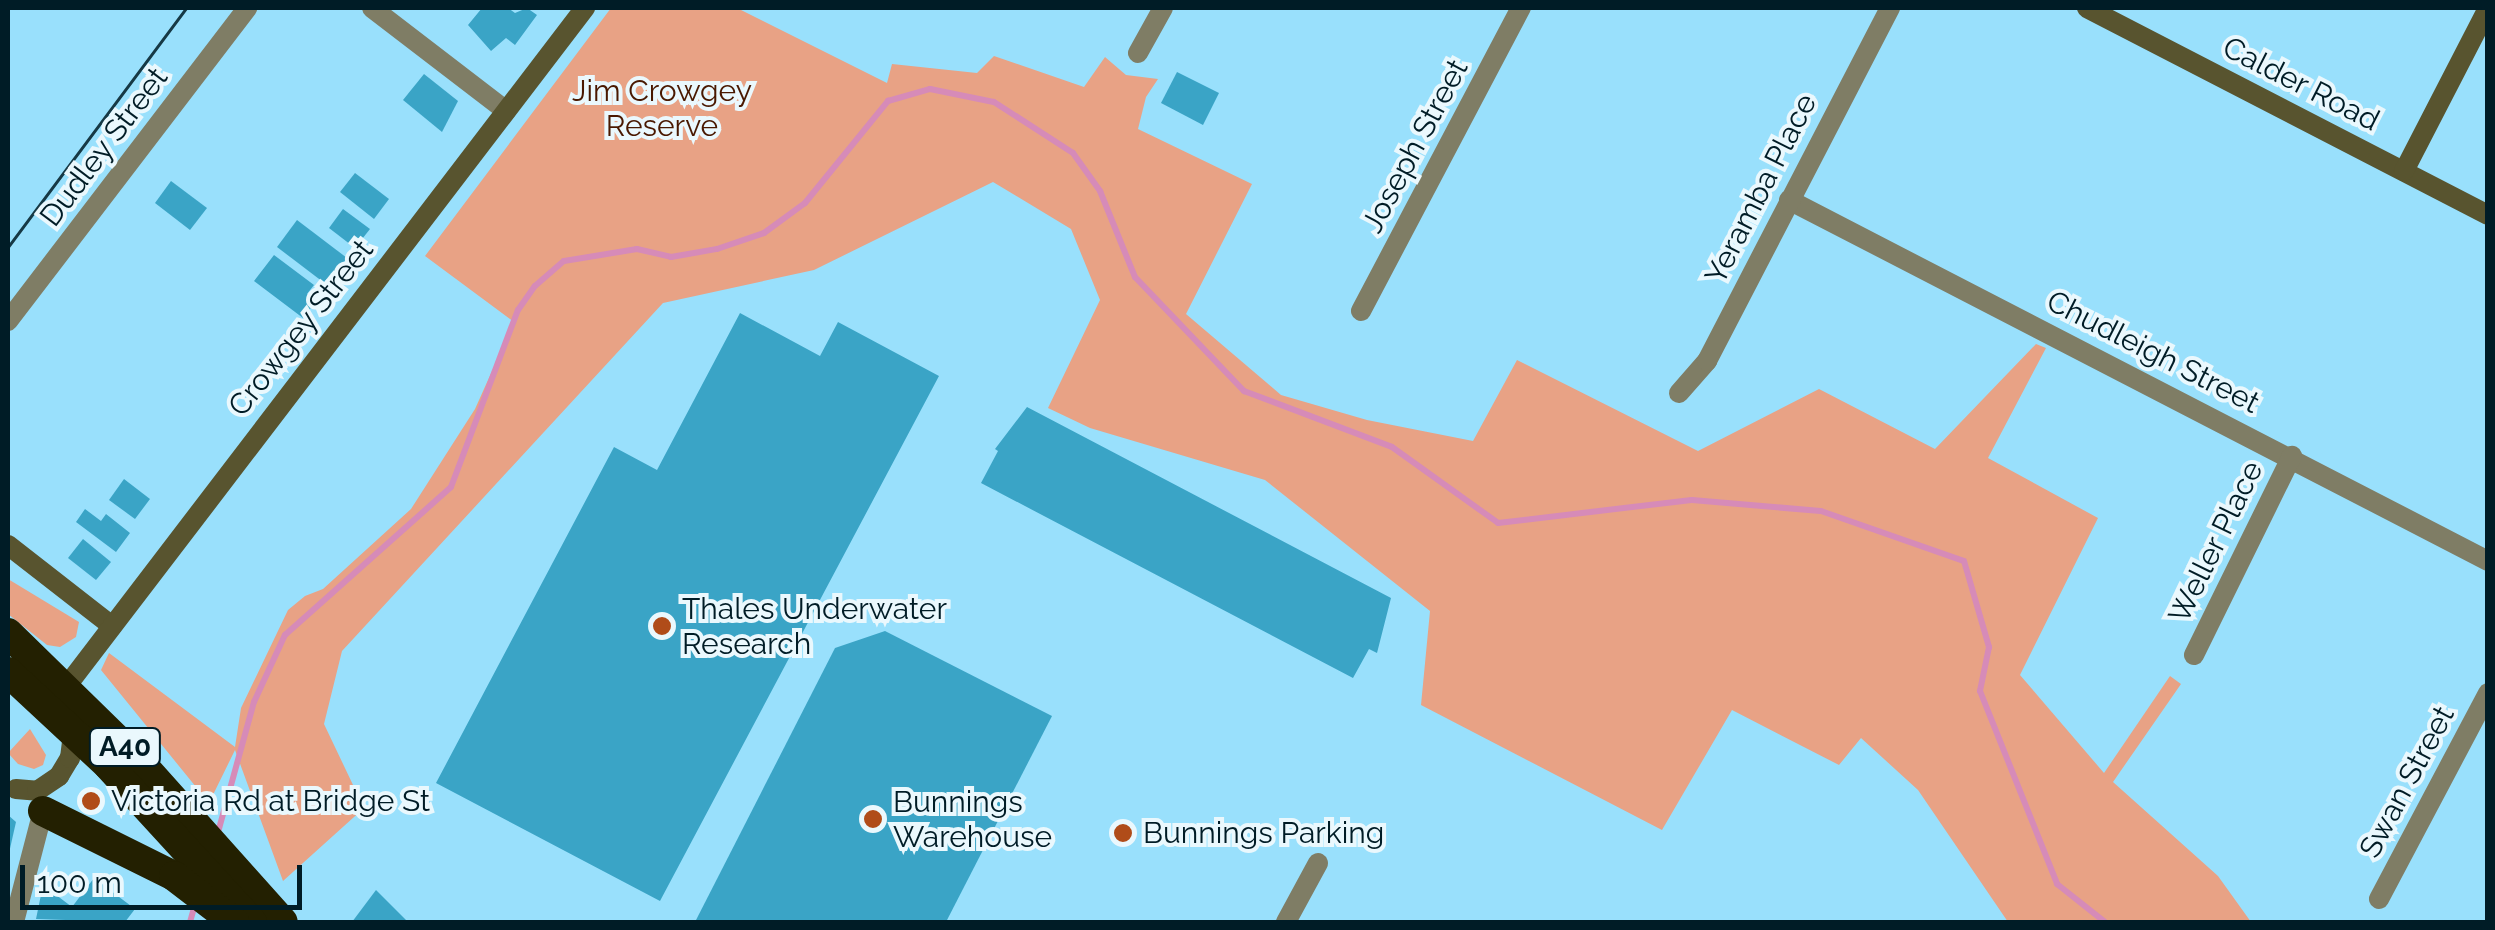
<!DOCTYPE html>
<html>
<head>
<meta charset="utf-8">
<style>
  body { margin:0 }
  #map { position:relative; width:2495px; height:930px; overflow:hidden; background:#99e0fc; font-family:Raleway,sans-serif }
  div>[style] { position:absolute }
  .green>* { inset:0; background:#e8a285 }
  .stream>* { height:6px; margin:-3px; padding:0 3px; transform-origin:3px; border-radius:3px; background:#d68bb8 }
  .building>* { inset:0; background:#3aa4c6 }
  .street>* { height:20px; margin:-10px; padding:0 10px; transform-origin:10px; border-radius:10px; background:#7f7d65 }
  .secondary>* { height:20px; margin:-10px; padding:0 10px; transform-origin:10px; border-radius:10px; background:#58542f }
  .highway>* { height:30px; margin:-15px; padding:0 15px; transform-origin:15px; border-radius:15px; background:#232001 }
  .tram>* { height:2.5px; margin:-1.25px; padding:0 1.25px; transform-origin:1.25px; border-radius:1.25px; background:#163945 }
  .dots>* { width:28px; height:28px; translate:-50% -50%; box-sizing:border-box; border:5px solid #eaf8fd; border-radius:50% }
  span { translate:-50% -50%; white-space:nowrap; text-align:center; line-height:1.15; -webkit-text-stroke:8px #eaf8fd; paint-order:stroke }
  .shield-label span { padding:2px 8px; background:#eaf8fd; border:2px solid; border-radius:8px; -webkit-text-stroke-width:0 }
  .shield-label { font-size:28px; color:#001c26; font-weight:700 }
  .street-label { font-size:30px; color:#001c26 }
  .park-label { font-size:30px; color:#491800 }
  .poi-label { font-size:30px; color:#001c26 }
  .left { translate:0 -50%; text-align:left }
  .frame { position:absolute; inset:0; border:10px solid #001c26; pointer-events:none }
  .scale { position:absolute; left:20px; top:865px; width:282px; height:45px; box-sizing:border-box; border:5px solid #001c26; border-top:0; padding-left:12px; font-size:30px; line-height:35px; white-space:nowrap; color:#001c26; -webkit-text-stroke:8px #eaf8fd; paint-order:stroke }
</style>
</head>
<body>
<div id="map">
  <div class="green">
    <div style="clip-path:polygon(611px 8px,737px 8px,887px 83px,892px 64px,977px 73px,994px 56px,1084px 87px,1105px 57px,1126px 75px,1158px 79px,1146px 97px,1138px 129px,1252px 184px,1186px 314px,1281px 395px,1367px 420px,1473px 441px,1517px 360px,1698px 451px,1819px 389px,1935px 449px,2036px 344px,2046px 348px,1988px 458px,2098px 518px,2020px 675px,2104px 773px,2170px 676px,2181px 684px,2113px 782px,2218px 876px,2251px 922px,2008px 922px,1918px 790px,1861px 738px,1839px 765px,1732px 710px,1662px 830px,1421px 705px,1430px 611px,1265px 480px,1090px 428px,1048px 408px,1100px 300px,1071px 229px,993px 182px,814px 270px,663px 303px,342px 651px,324px 724px,364px 808px,283px 881px,235px 750px,209px 803px,101px 670px,109px 653px,235px 747px,241px 708px,288px 610px,305px 596px,323px 589px,411px 509px,475px 409px,514px 322px,425px 256px)"></div>
    <div style="clip-path:polygon(8px 579px,79px 622px,76px 637px,60px 647px,47px 645px,8px 614px)"></div>
    <div style="clip-path:polygon(30px 729px,46px 755px,43px 765px,34px 769px,18px 764px,8px 753px)"></div>
  </div>
  <div class="stream">
    <div style="left:217px;top:836px;width:139px;rotate:-74.6deg"></div>
    <div style="left:254px;top:702px;width:74px;rotate:-65.2deg"></div>
    <div style="left:285px;top:635px;width:222px;rotate:-41.7deg"></div>
    <div style="left:451px;top:487px;width:189px;rotate:-69.3deg"></div>
    <div style="left:518px;top:310px;width:29px;rotate:-55deg"></div>
    <div style="left:535px;top:286px;width:38px;rotate:-41deg"></div>
    <div style="left:564px;top:261px;width:74px;rotate:-9.3deg"></div>
    <div style="left:637px;top:249px;width:35px;rotate:13deg"></div>
    <div style="left:671px;top:257px;width:47px;rotate:-9.9deg"></div>
    <div style="left:717px;top:249px;width:50px;rotate:-18.8deg"></div>
    <div style="left:764px;top:233px;width:51px;rotate:-36.2deg"></div>
    <div style="left:805px;top:203px;width:132px;rotate:-50.9deg"></div>
    <div style="left:888px;top:101px;width:44px;rotate:-15.9deg"></div>
    <div style="left:930px;top:89px;width:65px;rotate:11.5deg"></div>
    <div style="left:994px;top:102px;width:94px;rotate:32.8deg"></div>
    <div style="left:1073px;top:153px;width:47px;rotate:54.6deg"></div>
    <div style="left:1100px;top:191px;width:93px;rotate:67.9deg"></div>
    <div style="left:1135px;top:277px;width:158px;rotate:46.3deg"></div>
    <div style="left:1244px;top:391px;width:158px;rotate:20.7deg"></div>
    <div style="left:1392px;top:447px;width:130px;rotate:35.6deg"></div>
    <div style="left:1498px;top:523px;width:195px;rotate:-6.8deg"></div>
    <div style="left:1692px;top:500px;width:129px;rotate:4.9deg"></div>
    <div style="left:1821px;top:511px;width:151px;rotate:19.3deg"></div>
    <div style="left:1964px;top:561px;width:90px;rotate:73.8deg"></div>
    <div style="left:1989px;top:647px;width:45px;rotate:101.6deg"></div>
    <div style="left:1980px;top:691px;width:208px;rotate:68.2deg"></div>
    <div style="left:2057px;top:884px;width:61px;rotate:38.4deg"></div>
    <div style="left:190px;top:922px;width:18px;rotate:-74deg"></div>
  </div>
  <div class="building">
    <div style="clip-path:polygon(482px 8px,508px 8px,515px 13px,527px 8px,537px 15px,515px 45px,506px 38px,491px 51px,468px 25px)"></div>
    <div style="clip-path:polygon(1177px 72px,1219px 93px,1203px 125px,1161px 103px)"></div>
    <div style="clip-path:polygon(424px 74px,458px 101px,442px 132px,403px 100px)"></div>
    <div style="clip-path:polygon(355px 173px,389px 199px,374px 219px,340px 192px)"></div>
    <div style="clip-path:polygon(171px 181px,207px 208px,190px 230px,155px 203px)"></div>
    <div style="clip-path:polygon(343px 209px,370px 229px,355px 248px,329px 228px)"></div>
    <div style="clip-path:polygon(297px 220px,347px 258px,327px 285px,277px 247px)"></div>
    <div style="clip-path:polygon(274px 255px,314px 285px,307px 294px,316px 301px,303px 318px,254px 281px)"></div>
    <div style="clip-path:polygon(740px 313px,820px 356px,838px 322px,939px 376px,660px 901px,436px 783px,614px 447px,657px 470px)"></div>
    <div style="clip-path:polygon(1027px 407px,1391px 598px,1377px 653px,1369px 649px,1353px 678px,981px 483px,998px 451px,995px 449px)"></div>
    <div style="clip-path:polygon(124px 479px,150px 499px,135px 519px,109px 500px)"></div>
    <div style="clip-path:polygon(85px 509px,101px 521px,106px 514px,130px 533px,116px 552px,76px 522px)"></div>
    <div style="clip-path:polygon(83px 539px,111px 562px,96px 580px,68px 558px)"></div>
    <div style="clip-path:polygon(885px 631px,1052px 716px,946px 922px,695px 922px,835px 648px)"></div>
    <div style="clip-path:polygon(8px 815px,16px 822px,9px 853px,8px 853px)"></div>
    <div style="clip-path:polygon(94px 878px,135px 909px,125px 922px,36px 919px,43px 885px,72px 907px)"></div>
    <div style="clip-path:polygon(376px 890px,408px 922px,352px 922px)"></div>
  </div>
  <div class="street">
    <div style="left:372px;top:8px;width:169px;rotate:37.5deg"></div>
    <div style="left:1138px;top:53px;width:51px;rotate:-60.9deg"></div>
    <div style="left:1789px;top:200px;width:787px;rotate:27.31deg"></div>
    <div style="left:1361px;top:311px;width:343px;rotate:-62.2deg"></div>
    <div style="left:8px;top:321px;width:394px;rotate:-52.6deg"></div>
    <div style="left:1679px;top:393px;width:43px;rotate:-48.8deg"></div>
    <div style="left:1707px;top:361px;width:398px;rotate:-62.6deg"></div>
    <div style="left:2194px;top:655px;width:222px;rotate:-63.8deg"></div>
    <div style="left:2379px;top:899px;width:233px;rotate:-62.1deg"></div>
    <div style="left:14px;top:922px;width:115px;rotate:-75.4deg"></div>
    <div style="left:1286px;top:922px;width:67px;rotate:-61.5deg"></div>
  </div>
  <div class="secondary">
    <div style="left:2087px;top:8px;width:451px;rotate:27.3deg"></div>
    <div style="left:2404px;top:171px;width:183px;rotate:-62.7deg"></div>
    <div style="left:8px;top:545px;width:132px;rotate:37.9deg"></div>
    <div style="left:66px;top:687px;width:855px;rotate:-52.61deg"></div>
    <div style="left:16px;top:789px;width:21px;rotate:5deg"></div>
    <div style="left:37px;top:791px;width:27px;rotate:-34deg"></div>
    <div style="left:59px;top:776px;width:21px;rotate:-59deg"></div>
    <div style="left:70px;top:758px;width:24px;rotate:-83deg"></div>
  </div>
  <div class="highway">
    <div style="left:8px;top:633px;width:182px;rotate:44.3deg"></div>
    <div style="left:138px;top:760px;width:217px;rotate:48.2deg"></div>
    <div style="left:8px;top:672px;width:137px;rotate:42.9deg"></div>
    <div style="left:108px;top:765px;width:213px;rotate:47.5deg"></div>
    <div style="left:43px;top:811px;width:146px;rotate:26.4deg"></div>
    <div style="left:174px;top:876px;width:76px;rotate:37.5deg"></div>
  </div>
  <div class="tram">
    <div style="left:8px;top:247px;width:298px;rotate:-53.3deg"></div>
  </div>
  <div class="dots">
    <div style="left:662px;top:626px;background:#b04c19"></div>
    <div style="left:91px;top:801px;background:#b04c19"></div>
    <div style="left:873px;top:819px;background:#b04c19"></div>
    <div style="left:1123px;top:833px;background:#b04c19"></div>
  </div>
  <div class="shield-label">
    <span style="left:125px;top:747px">A40</span>
  </div>
  <div class="street-label">
    <span style="left:2301px;top:84px;rotate:27deg">Calder Road</span>
    <span style="left:1415px;top:146px;rotate:-62deg">Joseph Street</span>
    <span style="left:104px;top:147px;rotate:-53deg">Dudley Street</span>
    <span style="left:1761px;top:189px;rotate:-63deg">Yeramba Place</span>
    <span style="left:301px;top:328px;rotate:-52deg">Crowgey Street</span>
    <span style="left:2153px;top:352px;rotate:27deg">Chudleigh Street</span>
    <span style="left:2216px;top:542px;rotate:-64deg">Weller Place</span>
    <span style="left:2407px;top:782px;rotate:-62deg">Swan Street</span>
  </div>
  <div class="park-label">
    <span style="left:662px;top:108px">Jim Crowgey<br>Reserve</span>
  </div>
  <div class="poi-label">
    <span class="left" style="left:682px;top:626px">Thales Underwater<br>Research</span>
    <span class="left" style="left:111px;top:801px">Victoria Rd at Bridge St</span>
    <span class="left" style="left:893px;top:819px">Bunnings<br>Warehouse</span>
    <span class="left" style="left:1143px;top:833px">Bunnings Parking</span>
  </div>
  <div class="frame"></div>
  <div class="scale">100 m</div>
</div>
</body>
</html>
